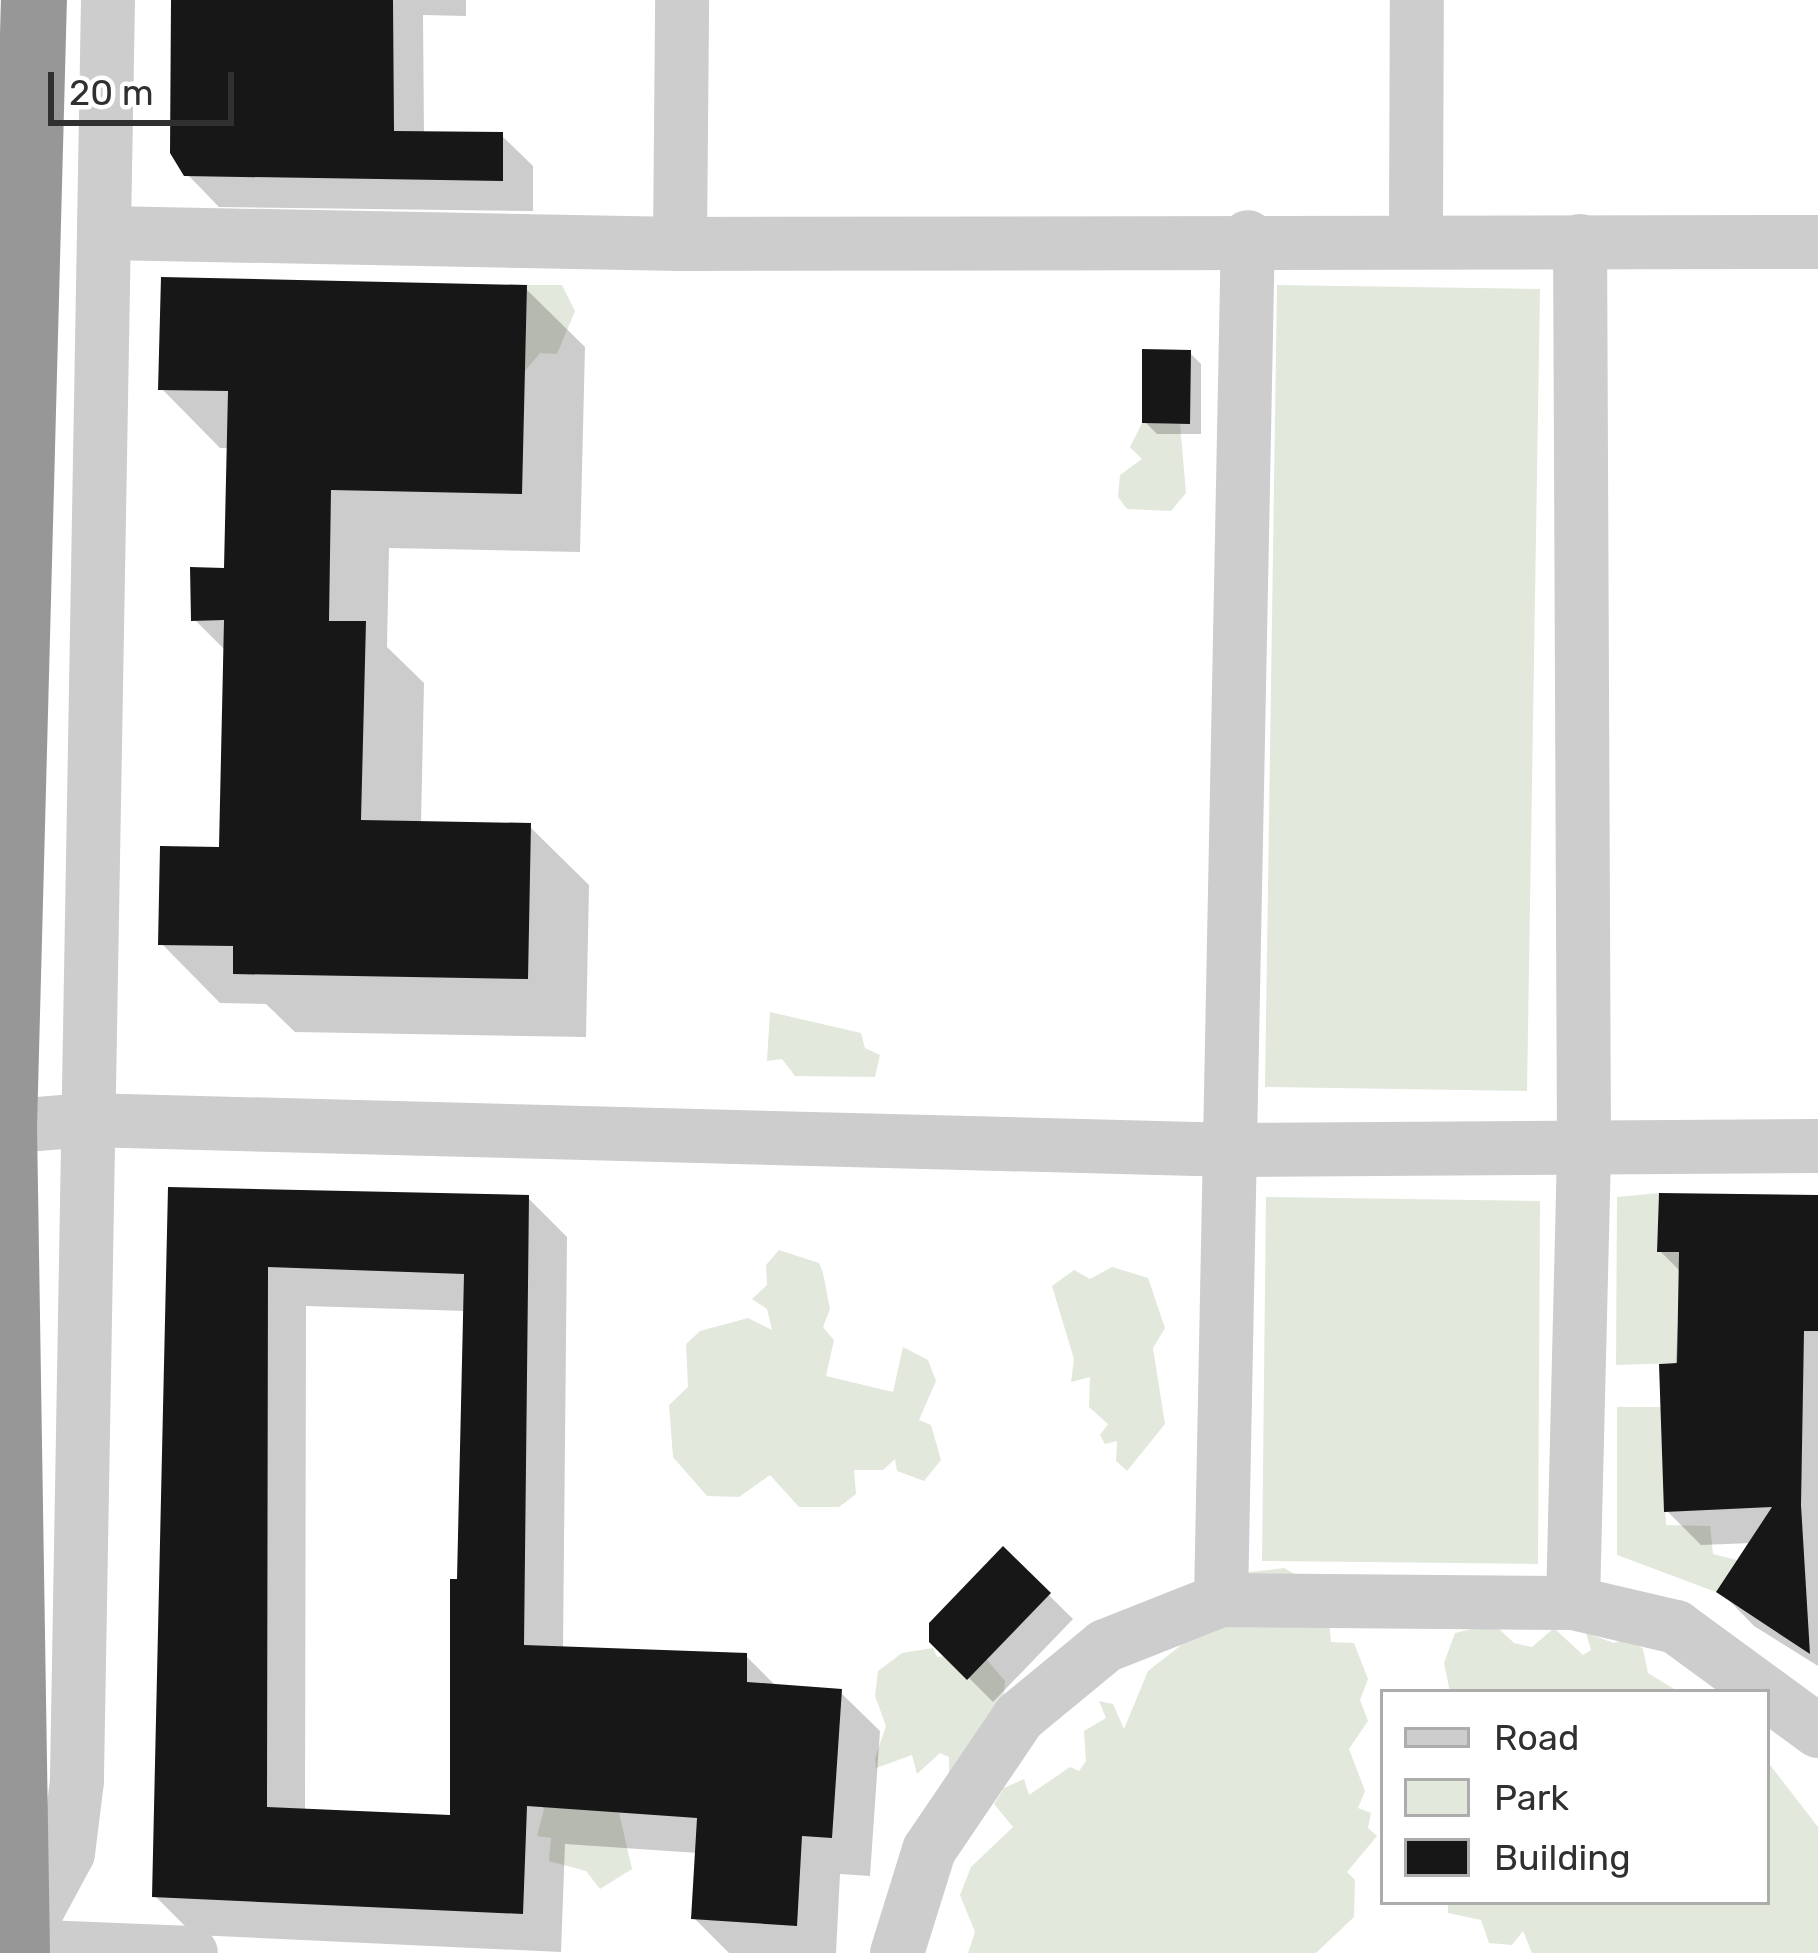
<!DOCTYPE html>
<html>
<head>
<meta charset="utf-8">
<style>
  body { margin:0 }
  #map { position:relative; width:1818px; height:1953px; overflow:hidden; background:#fff; font-family:Rubik,sans-serif }
  div>[style] { position:absolute }
  .green>* { inset:0; background:#e3e8dd }
  .shadow>* { inset:0; background:#0003 }
  .building>* { inset:0; background:#171717 }
  .street>* { height:54px; margin:-27px; padding:0 27px; transform-origin:27px; border-radius:27px; background:#cdcdcd }
  .highway>* { height:66px; margin:-33px; padding:0 33px; transform-origin:33px; border-radius:33px; background:#979797 }
  span { translate:-50% -50%; white-space:nowrap; text-align:center; line-height:1.15; -webkit-text-stroke:12px #fff; paint-order:stroke }
  .legend { position:absolute; left:1380px; top:1689px; width:390px; height:216px; box-sizing:border-box; background:#fff; border:3px solid #acacac; margin:0; padding:15px 21px; list-style:none; font-size:36px; color:#303030 }
  .legend li { display:flex; align-items:center; gap:24px; height:60px }
  .legend b { width:60px; border:3px solid #acacac }
  .scale { position:absolute; left:48px; top:72px; width:186px; height:54px; box-sizing:border-box; border:6px solid #303030; border-top:0; padding-left:15px; font-size:36px; line-height:42px; white-space:nowrap; color:#303030; -webkit-text-stroke:9px #fff; paint-order:stroke }
</style>
</head>
<body>
<div id="map">
  <div class="green">
    <div style="clip-path:polygon(527px 285px,562px 285px,575px 311px,557px 354px,540px 353px,525px 371px)"></div>
    <div style="clip-path:polygon(1277px 285px,1540px 289px,1527px 1091px,1265px 1087px)"></div>
    <div style="clip-path:polygon(1142px 423px,1180px 424px,1186px 493px,1171px 511px,1127px 509px,1118px 497px,1120px 475px,1142px 459px,1130px 447px)"></div>
    <div style="clip-path:polygon(770px 1012px,861px 1033px,865px 1048px,880px 1055px,875px 1077px,795px 1076px,782px 1059px,767px 1061px)"></div>
    <div style="clip-path:polygon(1659px 1193px,1657px 1251px,1679px 1252px,1677px 1363px,1616px 1365px,1617px 1197px)"></div>
    <div style="clip-path:polygon(1266px 1197px,1540px 1201px,1538px 1564px,1262px 1561px)"></div>
    <div style="clip-path:polygon(779px 1250px,819px 1263px,823px 1273px,830px 1309px,823px 1327px,834px 1340px,826px 1376px,893px 1392px,903px 1347px,928px 1360px,936px 1381px,919px 1420px,931px 1425px,941px 1460px,924px 1481px,897px 1471px,895px 1459px,883px 1470px,854px 1470px,856px 1494px,839px 1507px,799px 1507px,770px 1475px,739px 1497px,707px 1496px,673px 1457px,669px 1405px,688px 1387px,686px 1344px,700px 1331px,748px 1318px,772px 1330px,767px 1309px,752px 1299px,767px 1285px,766px 1265px)"></div>
    <div style="clip-path:polygon(1112px 1267px,1148px 1278px,1165px 1328px,1153px 1348px,1165px 1424px,1127px 1471px,1116px 1461px,1117px 1441px,1105px 1444px,1100px 1435px,1108px 1424px,1089px 1407px,1090px 1377px,1071px 1382px,1074px 1359px,1052px 1286px,1074px 1270px,1090px 1279px)"></div>
    <div style="clip-path:polygon(1617px 1407px,1661px 1407px,1666px 1525px,1710px 1526px,1713px 1554px,1737px 1560px,1716px 1592px,1617px 1555px)"></div>
    <div style="clip-path:polygon(1284px 1568px,1327px 1592px,1331px 1642px,1354px 1643px,1368px 1679px,1360px 1700px,1368px 1721px,1349px 1749px,1365px 1791px,1358px 1808px,1371px 1813px,1368px 1828px,1377px 1836px,1347px 1872px,1355px 1880px,1354px 1917px,1316px 1953px,968px 1953px,975px 1932px,960px 1895px,971px 1867px,1013px 1827px,994px 1804px,1004px 1788px,1024px 1779px,1029px 1795px,1070px 1767px,1079px 1771px,1086px 1761px,1084px 1731px,1106px 1718px,1099px 1701px,1113px 1704px,1124px 1729px,1148px 1671px,1180px 1646px,1241px 1573px)"></div>
    <div style="clip-path:polygon(1494px 1624px,1514px 1643px,1532px 1647px,1554px 1628px,1583px 1655px,1591px 1650px,1586px 1633px,1614px 1643px,1628px 1638px,1643px 1649px,1648px 1673px,1679px 1692px,1450px 1692px,1444px 1663px,1455px 1633px)"></div>
    <div style="clip-path:polygon(933px 1648px,937px 1657px,981px 1653px,1005px 1681px,1003px 1708px,949px 1781px,949px 1757px,940px 1753px,917px 1774px,912px 1755px,876px 1768px,875px 1758px,886px 1726px,875px 1696px,878px 1671px,902px 1653px)"></div>
    <div style="clip-path:polygon(1767px 1761px,1818px 1827px,1818px 1953px,1532px 1953px,1523px 1931px,1512px 1945px,1489px 1943px,1481px 1920px,1448px 1913px,1448px 1902px,1767px 1902px)"></div>
    <div style="clip-path:polygon(535px 1798px,619px 1813px,632px 1869px,600px 1889px,586px 1871px,549px 1861px,551px 1838px,537px 1836px,544px 1809px)"></div>
  </div>
  <div class="shadow">
    <div style="clip-path:polygon(176px 0,466px 0,466px 16px,423px 15px,424px 134px,501px 135px,533px 166px,533px 211px,219px 207px,187px 174px)"></div>
    <div style="clip-path:polygon(525px 288px,585px 347px,580px 552px,389px 548px,387px 647px,424px 683px,421px 824px,529px 826px,589px 885px,586px 1037px,295px 1032px,266px 1004px,220px 1003px,161px 943px,222px 850px,227px 652px,194px 619px,227px 571px,230px 448px,220px 448px,161px 388px)"></div>
    <div style="clip-path:polygon(1190px 353px,1201px 364px,1201px 434px,1157px 434px,1145px 422px)"></div>
    <div style="clip-path:polygon(evenodd,171px 1190px,528px 1198px,567px 1237px,563px 1649px,746px 1656px,777px 1687px,840px 1692px,880px 1731px,870px 1876px,840px 1874px,836px 1953px,729px 1953px,694px 1918px,698px 1853px,565px 1844px,561px 1952px,194px 1935px,155px 1896px,171px 1190px,306px 1306px,466px 1311px,453px 1818px,305px 1812px,306px 1306px)"></div>
    <div style="clip-path:polygon(1818px 1196px,1818px 1666px,1754px 1626px,1720px 1591px,1752px 1543px,1701px 1545px,1667px 1511px,1681px 1272px,1660px 1251px)"></div>
    <div style="clip-path:polygon(1003px 1550px,1073px 1619px,993px 1702px,932px 1641px)"></div>
  </div>
  <div class="building">
    <div style="clip-path:polygon(171px 0,393px 0,394px 131px,503px 132px,503px 181px,184px 176px,170px 153px)"></div>
    <div style="clip-path:polygon(161px 277px,527px 285px,522px 494px,331px 490px,329px 621px,366px 621px,361px 820px,531px 823px,528px 979px,233px 974px,233px 946px,158px 945px,160px 846px,219px 847px,224px 620px,191px 621px,190px 567px,224px 568px,228px 391px,158px 390px)"></div>
    <div style="clip-path:polygon(1142px 349px,1191px 350px,1190px 424px,1142px 423px)"></div>
    <div style="clip-path:polygon(evenodd,168px 1187px,529px 1195px,524px 1645px,747px 1653px,747px 1682px,842px 1689px,832px 1838px,802px 1836px,797px 1926px,691px 1919px,697px 1818px,527px 1806px,523px 1914px,152px 1897px,168px 1187px,268px 1267px,464px 1274px,457px 1579px,450px 1579px,450px 1815px,267px 1807px,268px 1267px)"></div>
    <div style="clip-path:polygon(1659px 1193px,1818px 1195px,1818px 1331px,1804px 1331px,1801px 1505px,1810px 1654px,1716px 1592px,1772px 1507px,1664px 1512px,1659px 1364px,1677px 1363px,1679px 1252px,1657px 1252px)"></div>
    <div style="clip-path:polygon(1003px 1546px,1051px 1593px,967px 1680px,929px 1642px,929px 1623px)"></div>
  </div>
  <div class="street">
    <div style="left:108px;top:0;width:1781px;rotate:91deg"></div>
    <div style="left:77px;top:1781px;width:73px;rotate:97.1deg"></div>
    <div style="left:68px;top:1853px;width:106px;rotate:118.3deg"></div>
    <div style="left:18px;top:1946px;width:173px;rotate:2.3deg"></div>
    <div style="left:106px;top:233px;width:574px;rotate:1.1deg"></div>
    <div style="left:680px;top:244px;width:1138px;rotate:-0.1deg"></div>
    <div style="left:1416px;top:236px;width:236px;rotate:-89.8deg"></div>
    <div style="left:680px;top:244px;width:244px;rotate:-89.5deg"></div>
    <div style="left:0;top:1127px;width:87px;rotate:-4.6deg"></div>
    <div style="left:87px;top:1120px;width:1147px;rotate:1.5deg"></div>
    <div style="left:1234px;top:1150px;width:584px;rotate:-0.39deg"></div>
    <div style="left:1221px;top:1600px;width:1363px;rotate:-88.87deg"></div>
    <div style="left:1573px;top:1603px;width:456px;rotate:-88.6deg"></div>
    <div style="left:1584px;top:1147px;width:906px;rotate:-90.25deg"></div>
    <div style="left:897px;top:1953px;width:108px;rotate:-72.7deg"></div>
    <div style="left:929px;top:1850px;width:161px;rotate:-55.9deg"></div>
    <div style="left:1019px;top:1717px;width:112px;rotate:-39.5deg"></div>
    <div style="left:1105px;top:1646px;width:125px;rotate:-21.6deg"></div>
    <div style="left:1221px;top:1600px;width:352px;rotate:0.5deg"></div>
    <div style="left:1573px;top:1603px;width:106px;rotate:13.1deg"></div>
    <div style="left:1676px;top:1627px;width:176px;rotate:36.2deg"></div>
  </div>
  <div class="highway">
    <div style="left:17px;top:1953px;width:826px;rotate:-90.9deg"></div>
    <div style="left:4px;top:1127px;width:1127px;rotate:-88.48deg"></div>
  </div>
  <ul class="legend">
  <li><b style="height:15px;background:#cdcdcd"></b>Road</li>
  <li><b style="height:33px;background:#e3e8dd"></b>Park</li>
  <li><b style="height:33px;background:#171717"></b>Building</li>
  </ul>
  <div class="scale">20 m</div>
</div>
</body>
</html>
